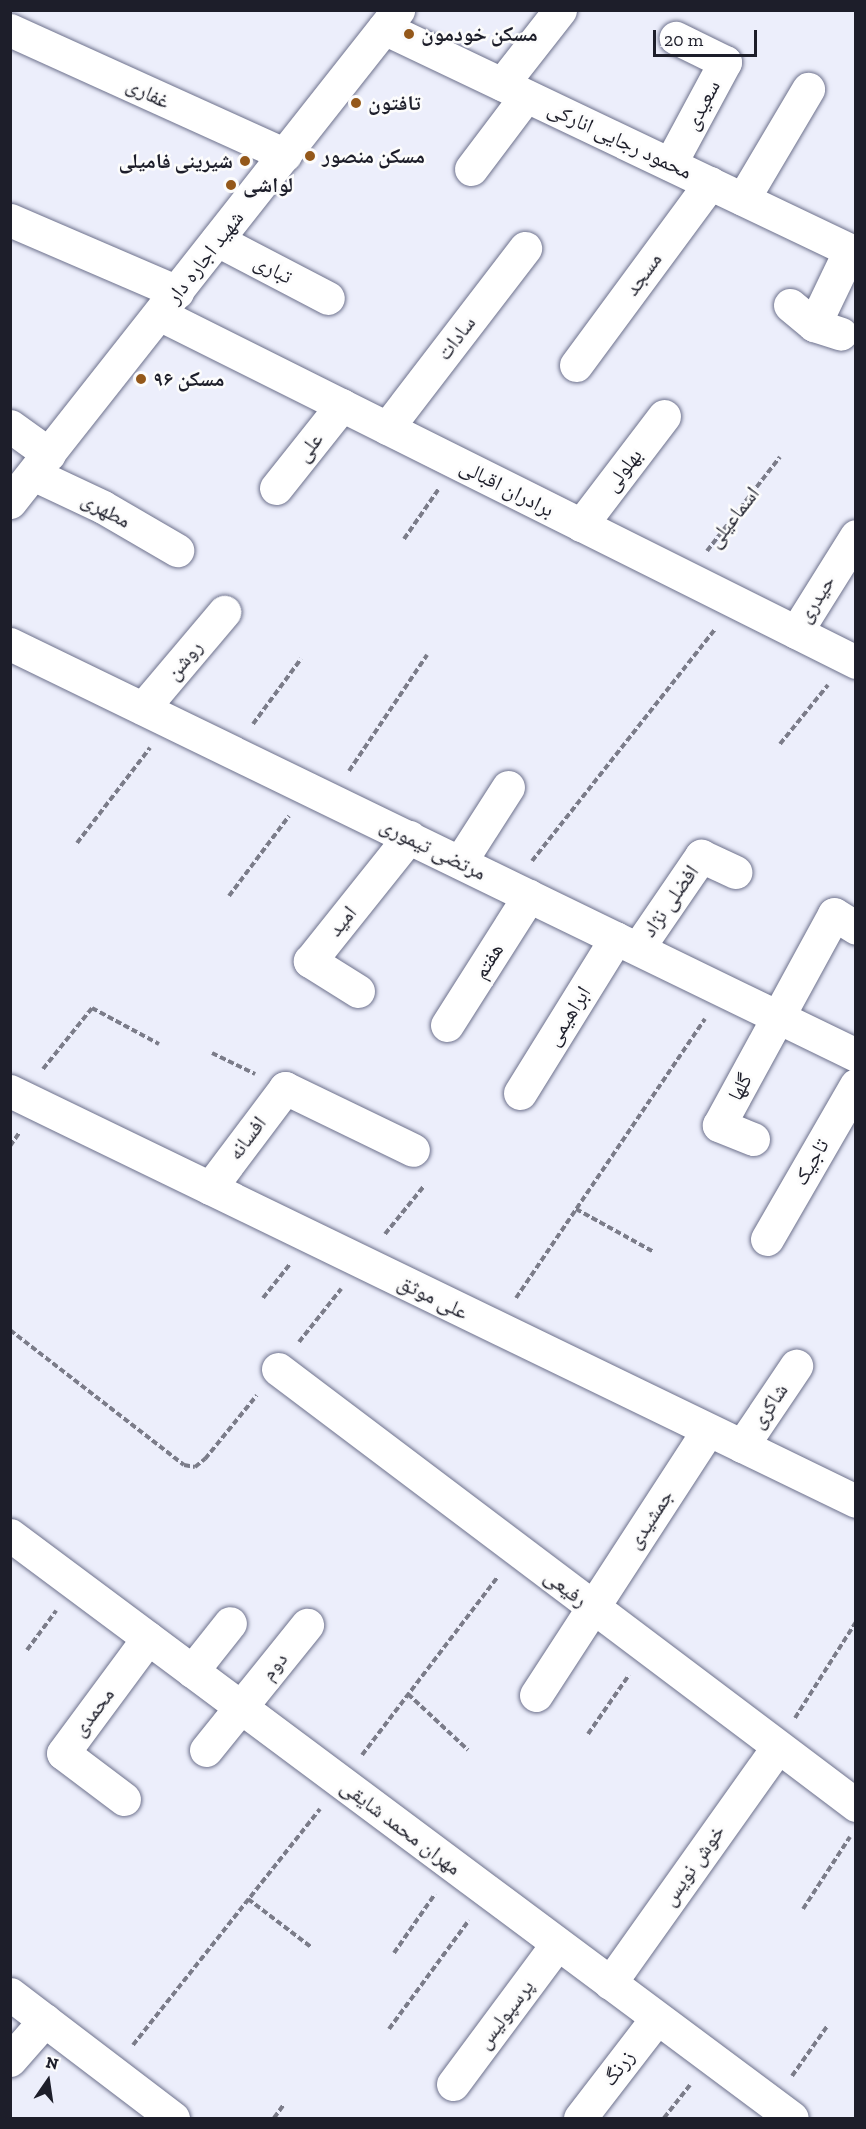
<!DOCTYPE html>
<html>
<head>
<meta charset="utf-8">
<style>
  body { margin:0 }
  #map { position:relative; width:866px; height:2129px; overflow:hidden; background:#eceefb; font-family:"Zilla Slab","Noto Naskh Arabic",serif }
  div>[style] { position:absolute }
  .path>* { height:4px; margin-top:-2px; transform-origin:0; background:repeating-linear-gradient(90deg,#7b7c89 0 6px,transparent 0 9px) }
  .roads { filter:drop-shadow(0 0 2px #6d718c) drop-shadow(0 0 2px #6d718c) }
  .minor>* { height:33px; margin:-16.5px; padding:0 16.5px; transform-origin:16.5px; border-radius:16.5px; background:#fff }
  .major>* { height:33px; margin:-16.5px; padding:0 16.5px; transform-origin:16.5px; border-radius:16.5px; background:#fff }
  .dots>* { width:16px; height:16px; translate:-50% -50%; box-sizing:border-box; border:3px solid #fcfcfc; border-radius:50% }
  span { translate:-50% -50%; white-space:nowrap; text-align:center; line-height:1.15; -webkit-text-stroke:5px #fcfcfc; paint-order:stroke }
  .poi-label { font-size:21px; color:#1d1e2a; font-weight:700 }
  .left { translate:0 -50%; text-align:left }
  .right { translate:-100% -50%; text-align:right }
  .street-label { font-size:21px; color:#1d1e2a }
  .frame { position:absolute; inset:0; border:12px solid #1d1e2a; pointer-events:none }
  .north { position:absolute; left:18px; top:2051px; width:60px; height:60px; -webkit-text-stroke:4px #fcfcfc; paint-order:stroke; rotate:13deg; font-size:16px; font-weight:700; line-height:24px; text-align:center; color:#1d1e2a }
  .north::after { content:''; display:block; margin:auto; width:21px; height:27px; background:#1d1e2a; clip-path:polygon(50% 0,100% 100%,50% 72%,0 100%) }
  .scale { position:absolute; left:653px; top:30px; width:104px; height:27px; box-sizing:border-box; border:3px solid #1d1e2a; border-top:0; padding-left:8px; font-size:18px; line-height:21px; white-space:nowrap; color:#1d1e2a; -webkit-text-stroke:4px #fcfcfc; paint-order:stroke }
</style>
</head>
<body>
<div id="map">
  <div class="path">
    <div style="left:404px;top:539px;width:60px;rotate:-55.2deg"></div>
    <div style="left:707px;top:551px;width:119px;rotate:-52.2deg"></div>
    <div style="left:253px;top:724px;width:81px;rotate:-53.6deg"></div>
    <div style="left:780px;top:744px;width:76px;rotate:-50.9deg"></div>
    <div style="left:349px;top:771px;width:140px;rotate:-56.1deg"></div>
    <div style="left:77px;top:843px;width:120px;rotate:-52.5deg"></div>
    <div style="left:532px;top:861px;width:295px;rotate:-51.7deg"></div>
    <div style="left:229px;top:896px;width:100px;rotate:-53.1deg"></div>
    <div style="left:212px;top:1053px;width:48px;rotate:26deg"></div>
    <div style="left:43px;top:1069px;width:78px;rotate:-51.2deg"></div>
    <div style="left:92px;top:1008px;width:76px;rotate:28.2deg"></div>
    <div style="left:10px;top:1146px;width:16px;rotate:-55deg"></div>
    <div style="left:576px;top:1209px;width:89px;rotate:28.9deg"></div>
    <div style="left:385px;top:1234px;width:62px;rotate:-50.9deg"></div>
    <div style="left:263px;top:1298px;width:43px;rotate:-51.5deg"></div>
    <div style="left:516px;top:1298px;width:337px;rotate:-55.9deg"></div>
    <div style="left:10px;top:1330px;width:220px;rotate:37.8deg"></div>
    <div style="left:184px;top:1465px;width:11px;rotate:10deg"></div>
    <div style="left:195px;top:1467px;width:13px;rotate:-39deg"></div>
    <div style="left:205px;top:1459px;width:82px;rotate:-50.9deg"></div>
    <div style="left:299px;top:1342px;width:68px;rotate:-51.6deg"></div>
    <div style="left:27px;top:1650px;width:49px;rotate:-53.4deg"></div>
    <div style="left:408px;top:1694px;width:82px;rotate:43deg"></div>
    <div style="left:795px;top:1718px;width:114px;rotate:-57.6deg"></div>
    <div style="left:588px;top:1734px;width:72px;rotate:-55.2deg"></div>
    <div style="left:362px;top:1755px;width:223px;rotate:-52.7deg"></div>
    <div style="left:248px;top:1899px;width:79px;rotate:37.3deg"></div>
    <div style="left:803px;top:1909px;width:86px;rotate:-56.9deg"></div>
    <div style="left:394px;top:1953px;width:72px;rotate:-55.2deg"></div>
    <div style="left:389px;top:2029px;width:135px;rotate:-53.7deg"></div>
    <div style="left:133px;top:2045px;width:301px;rotate:-51.6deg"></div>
    <div style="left:792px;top:2076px;width:62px;rotate:-54.8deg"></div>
    <div style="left:274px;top:2118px;width:17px;rotate:-54deg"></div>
    <div style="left:664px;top:2118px;width:42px;rotate:-51.8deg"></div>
  </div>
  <div class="roads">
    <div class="minor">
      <div style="left:384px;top:28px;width:523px;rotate:25.49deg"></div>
      <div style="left:10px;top:30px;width:302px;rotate:24.4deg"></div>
      <div style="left:502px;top:84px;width:94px;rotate:-51.9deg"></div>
      <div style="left:670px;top:164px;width:116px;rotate:-61.7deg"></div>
      <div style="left:725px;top:62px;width:55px;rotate:-153.9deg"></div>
      <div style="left:471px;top:169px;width:91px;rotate:-53deg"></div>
      <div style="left:743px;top:199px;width:128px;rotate:-59.4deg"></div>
      <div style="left:10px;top:220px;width:182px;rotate:23.3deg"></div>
      <div style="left:217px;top:240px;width:125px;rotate:27.6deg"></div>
      <div style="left:790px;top:305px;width:31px;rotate:40deg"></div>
      <div style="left:814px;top:325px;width:28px;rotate:18deg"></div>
      <div style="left:159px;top:314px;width:779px;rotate:26.53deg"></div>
      <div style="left:814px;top:325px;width:83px;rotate:-64.4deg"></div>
      <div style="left:576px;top:365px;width:226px;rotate:-53.6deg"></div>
      <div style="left:10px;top:426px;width:48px;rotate:35.7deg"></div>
      <div style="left:387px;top:428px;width:227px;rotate:-52.5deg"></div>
      <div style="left:33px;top:474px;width:77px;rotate:25.2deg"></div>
      <div style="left:103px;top:507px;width:86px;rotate:30.2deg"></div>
      <div style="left:276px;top:488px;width:106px;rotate:-51.5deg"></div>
      <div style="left:581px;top:525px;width:137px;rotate:-52.7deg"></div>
      <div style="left:796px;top:632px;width:113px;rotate:-58deg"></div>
      <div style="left:10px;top:644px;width:941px;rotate:25.91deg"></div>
      <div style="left:143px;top:708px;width:126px;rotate:-49.8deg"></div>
      <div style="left:460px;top:862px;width:89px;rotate:-57.4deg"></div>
      <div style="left:638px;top:948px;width:112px;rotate:-55.6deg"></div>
      <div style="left:701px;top:856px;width:38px;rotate:25deg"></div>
      <div style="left:358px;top:991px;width:57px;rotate:-148deg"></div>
      <div style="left:310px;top:961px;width:159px;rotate:-51.4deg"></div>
      <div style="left:447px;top:1025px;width:153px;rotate:-57.6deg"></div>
      <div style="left:10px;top:1091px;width:940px;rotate:25.86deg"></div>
      <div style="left:520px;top:1093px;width:182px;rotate:-58.2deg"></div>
      <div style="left:753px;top:1139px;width:37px;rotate:-158deg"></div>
      <div style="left:719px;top:1125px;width:240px;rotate:-61.4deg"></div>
      <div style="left:834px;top:914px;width:26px;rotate:32deg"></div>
      <div style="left:210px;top:1188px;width:125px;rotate:-53.1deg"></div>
      <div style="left:285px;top:1088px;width:142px;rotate:25.8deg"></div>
      <div style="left:767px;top:1239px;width:178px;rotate:-60deg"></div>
      <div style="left:278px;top:1369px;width:724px;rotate:37.03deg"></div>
      <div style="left:742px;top:1446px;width:97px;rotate:-56deg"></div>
      <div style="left:10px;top:1535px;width:975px;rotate:36.71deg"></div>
      <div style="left:192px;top:1671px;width:61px;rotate:-51.6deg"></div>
      <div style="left:536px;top:1695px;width:316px;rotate:-57deg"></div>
      <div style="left:206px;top:1750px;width:161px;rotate:-51.1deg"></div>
      <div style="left:124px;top:1799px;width:76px;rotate:-143deg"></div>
      <div style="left:63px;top:1753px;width:143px;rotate:-53.5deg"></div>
      <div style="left:610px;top:1983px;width:288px;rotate:-54.6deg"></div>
      <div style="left:10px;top:1994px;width:205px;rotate:37.3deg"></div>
      <div style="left:10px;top:2060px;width:53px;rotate:-48.8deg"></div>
      <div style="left:453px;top:2084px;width:174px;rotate:-53.4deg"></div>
      <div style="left:580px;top:2118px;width:126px;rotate:-52.4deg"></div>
    </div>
    <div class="major">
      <div style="left:10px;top:502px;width:627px;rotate:-51.74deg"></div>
    </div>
  </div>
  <div class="dots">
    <div style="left:409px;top:34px;background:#94581a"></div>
    <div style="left:356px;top:103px;background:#94581a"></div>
    <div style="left:310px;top:156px;background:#94581a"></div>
    <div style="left:245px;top:161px;background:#94581a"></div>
    <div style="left:231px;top:185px;background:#94581a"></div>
    <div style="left:141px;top:379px;background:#94581a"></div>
  </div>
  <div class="poi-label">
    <span class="left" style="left:421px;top:34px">مسکن خودمون</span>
    <span class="left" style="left:368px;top:103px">تافتون</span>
    <span class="left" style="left:322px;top:156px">مسکن منصور</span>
    <span class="right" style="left:233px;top:161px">شیرینی فامیلی</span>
    <span class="left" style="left:243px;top:185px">لواشی</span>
    <span class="left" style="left:153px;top:379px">مسکن ۹۶</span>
  </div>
  <div class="street-label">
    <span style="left:148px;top:93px;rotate:25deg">غفاری</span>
    <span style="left:702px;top:105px;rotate:-62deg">سعیدی</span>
    <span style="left:620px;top:140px;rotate:25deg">محمود رجایی انارکی</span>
    <span style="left:205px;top:257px;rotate:-52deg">شهید اجاره دار</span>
    <span style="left:273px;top:269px;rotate:27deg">تباری</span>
    <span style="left:643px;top:274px;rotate:-54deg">مسجد</span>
    <span style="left:456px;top:338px;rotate:-53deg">سادات</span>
    <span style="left:309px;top:447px;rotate:-52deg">علی</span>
    <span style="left:623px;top:470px;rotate:-53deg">بهلولی</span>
    <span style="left:507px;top:488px;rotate:27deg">برادران اقبالی</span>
    <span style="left:106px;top:510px;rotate:28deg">مطهری</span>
    <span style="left:733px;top:517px;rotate:-52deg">اسماعیلی</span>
    <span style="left:816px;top:599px;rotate:-58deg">حیدری</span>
    <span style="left:184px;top:660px;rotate:-50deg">روشن</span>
    <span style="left:433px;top:849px;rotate:26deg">مرتضی تیموری</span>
    <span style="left:670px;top:901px;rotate:-55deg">افضلی نژاد</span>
    <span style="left:342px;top:921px;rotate:-51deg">امید</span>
    <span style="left:488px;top:961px;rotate:-58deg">هفتم</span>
    <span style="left:568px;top:1016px;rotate:-58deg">ابراهیمی</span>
    <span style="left:740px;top:1087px;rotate:-62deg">گلها</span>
    <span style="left:247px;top:1138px;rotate:-53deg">افسانه</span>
    <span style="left:811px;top:1162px;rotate:-60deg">تاجیک</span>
    <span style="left:433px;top:1297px;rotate:26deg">علی موثق</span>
    <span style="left:769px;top:1406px;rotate:-56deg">شاکری</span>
    <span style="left:650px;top:1519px;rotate:-57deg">جمشیدی</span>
    <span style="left:566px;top:1588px;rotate:38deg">رفیعی</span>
    <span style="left:274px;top:1666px;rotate:-51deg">دوم</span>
    <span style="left:93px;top:1712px;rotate:-53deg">محمدی</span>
    <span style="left:401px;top:1827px;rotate:37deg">مهران محمد شایقی</span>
    <span style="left:693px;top:1865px;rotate:-55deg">خوش نویس</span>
    <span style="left:505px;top:2014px;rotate:-53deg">پرسپولیس</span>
    <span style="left:618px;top:2068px;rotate:-53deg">زرنگ</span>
  </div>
  <div class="frame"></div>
  <div class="north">N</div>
  <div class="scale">20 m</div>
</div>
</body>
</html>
